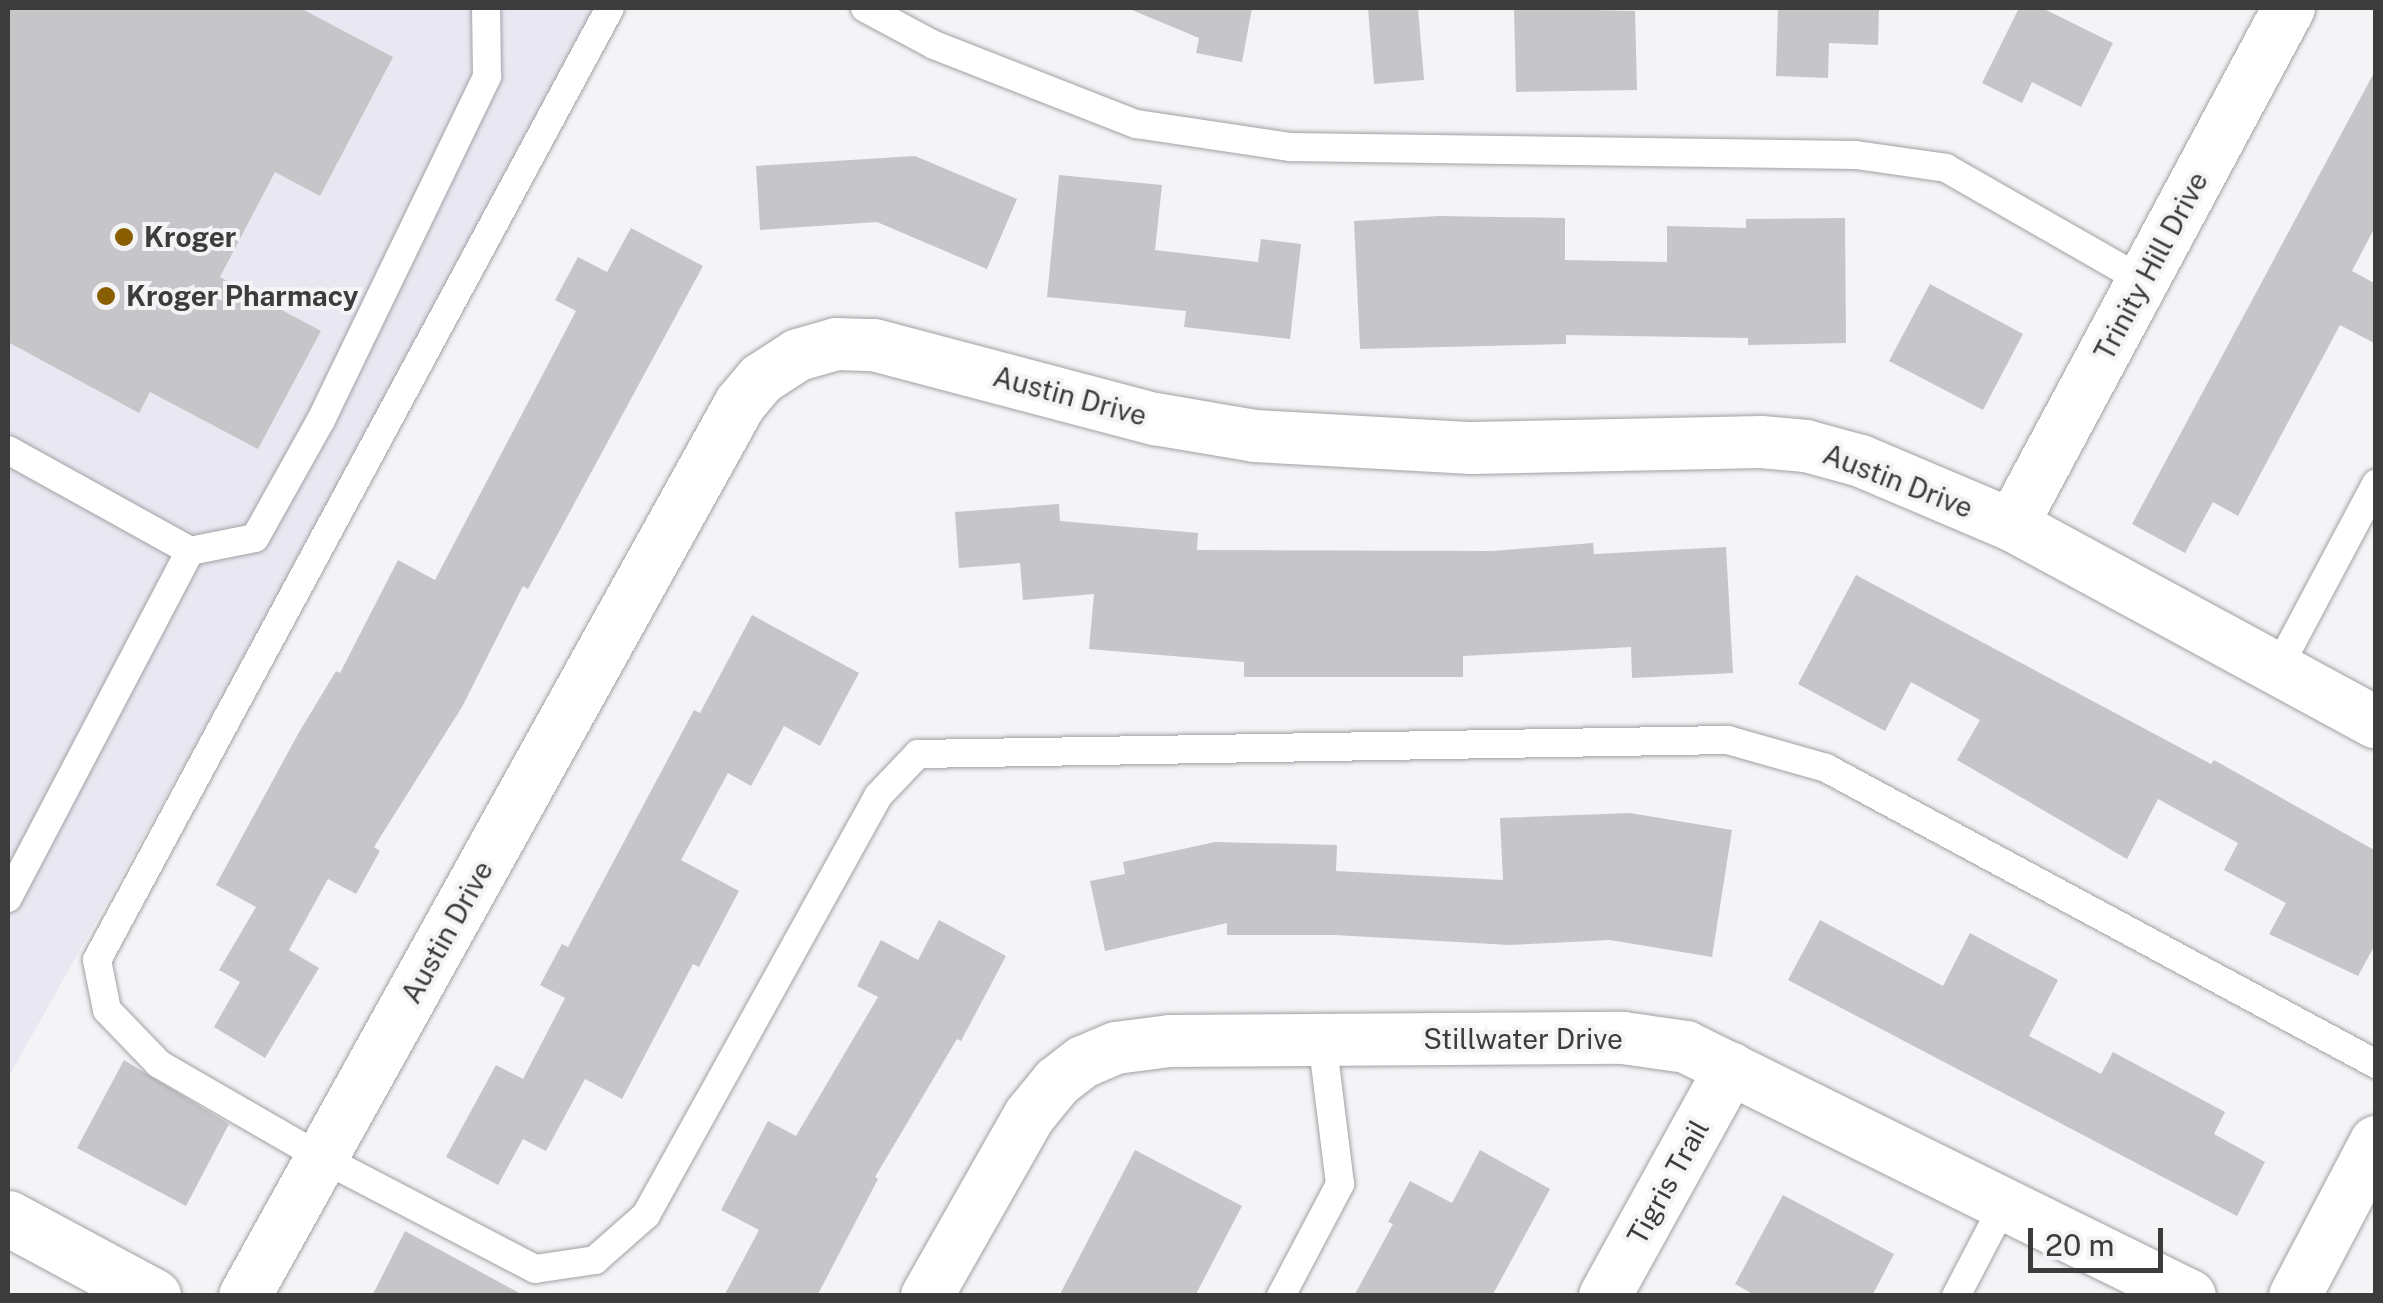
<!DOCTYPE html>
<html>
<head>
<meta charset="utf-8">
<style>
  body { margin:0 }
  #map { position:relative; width:2383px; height:1303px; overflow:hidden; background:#f4f4f7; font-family:"Public Sans",sans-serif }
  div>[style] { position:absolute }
  .built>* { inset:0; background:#e9e8f2 }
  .building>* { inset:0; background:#c6c6c9 }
  .roads { filter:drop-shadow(0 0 2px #a1a1a4) drop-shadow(0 0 2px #a1a1a4) }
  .lane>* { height:28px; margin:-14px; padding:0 14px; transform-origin:14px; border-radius:14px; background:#fff }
  .street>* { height:52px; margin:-26px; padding:0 26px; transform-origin:26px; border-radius:26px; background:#fff }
  .secondary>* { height:55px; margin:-27.5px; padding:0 27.5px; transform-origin:27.5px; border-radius:27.5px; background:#fff }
  .dots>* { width:28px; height:28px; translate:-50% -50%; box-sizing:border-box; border:5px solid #f4f4f7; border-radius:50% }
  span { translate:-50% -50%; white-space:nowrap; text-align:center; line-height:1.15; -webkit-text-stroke:8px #f4f4f7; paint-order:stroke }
  .poi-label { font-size:28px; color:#3c3c3d; font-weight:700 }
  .left { translate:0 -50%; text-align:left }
  .street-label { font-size:28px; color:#3c3c3d }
  .frame { position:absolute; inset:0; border:10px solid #3c3c3d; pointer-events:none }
  .scale { position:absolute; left:2028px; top:1228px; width:135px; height:45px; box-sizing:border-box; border:5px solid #3c3c3d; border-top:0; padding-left:12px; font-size:30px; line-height:35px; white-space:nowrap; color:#3c3c3d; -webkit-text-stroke:8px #f4f4f7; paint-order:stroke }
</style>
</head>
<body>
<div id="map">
  <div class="built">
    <div style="clip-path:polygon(8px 8px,609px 8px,8px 1078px)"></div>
  </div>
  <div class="building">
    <div style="clip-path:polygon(8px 8px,300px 8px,393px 57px,320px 196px,275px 172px,220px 277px,321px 331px,258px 449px,150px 392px,139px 413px,8px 342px)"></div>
    <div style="clip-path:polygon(1127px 8px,1252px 8px,1242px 62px,1196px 53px,1199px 38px)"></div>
    <div style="clip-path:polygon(1368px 8px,1418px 8px,1424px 80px,1374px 84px)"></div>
    <div style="clip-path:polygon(1514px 8px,1635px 11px,1637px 90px,1516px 92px)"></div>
    <div style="clip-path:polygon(1778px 8px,1879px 8px,1878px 45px,1829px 43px,1828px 78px,1776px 76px)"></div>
    <div style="clip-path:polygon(2019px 8px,2042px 8px,2113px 43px,2081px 107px,2032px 82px,2022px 103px,1982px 83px)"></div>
    <div style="clip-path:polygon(2376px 69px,2376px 225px,2352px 271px,2376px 284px,2376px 344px,2340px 325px,2238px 516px,2213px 502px,2185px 553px,2132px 524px)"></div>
    <div style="clip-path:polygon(915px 156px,1017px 199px,987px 269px,877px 222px,760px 230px,756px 166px)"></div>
    <div style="clip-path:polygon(1059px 175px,1162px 185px,1155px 250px,1258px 262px,1261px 239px,1301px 244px,1290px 339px,1184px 327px,1186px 311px,1047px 297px)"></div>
    <div style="clip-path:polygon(1439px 216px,1565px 218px,1565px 260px,1667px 262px,1667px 226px,1746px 228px,1746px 219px,1845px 218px,1846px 343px,1748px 345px,1748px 338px,1566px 335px,1566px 344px,1360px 349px,1354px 221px)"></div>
    <div style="clip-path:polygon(631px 228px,703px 266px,528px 589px,523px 586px,462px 707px,374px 847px,380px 851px,356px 894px,328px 879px,289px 950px,319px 968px,265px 1058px,214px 1027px,240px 982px,219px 970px,256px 907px,216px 885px,298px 734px,336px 671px,340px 673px,398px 560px,435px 580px,576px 311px,555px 300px,578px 257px,607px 272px)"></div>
    <div style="clip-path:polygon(1930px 284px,2023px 334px,1983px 410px,1889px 361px)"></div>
    <div style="clip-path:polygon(1059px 504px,1060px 521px,1198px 533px,1197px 550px,1492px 551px,1593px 543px,1594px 554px,1726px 547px,1733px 673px,1632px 678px,1631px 647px,1463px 656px,1463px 677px,1244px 677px,1244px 662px,1089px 649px,1094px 594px,1023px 600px,1020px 563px,959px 568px,955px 512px)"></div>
    <div style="clip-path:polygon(1856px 575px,2211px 764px,2214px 760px,2376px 851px,2376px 943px,2358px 976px,2269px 934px,2286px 903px,2224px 870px,2238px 843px,2158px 799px,2127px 859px,1957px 760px,1980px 720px,1911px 682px,1885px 731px,1798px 684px)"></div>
    <div style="clip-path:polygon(752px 615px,859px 673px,820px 746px,784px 726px,751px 786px,728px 773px,681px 860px,739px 891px,699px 967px,693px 964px,622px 1099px,585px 1079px,546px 1151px,523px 1139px,498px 1185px,446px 1157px,496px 1065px,523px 1079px,565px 998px,540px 985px,562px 944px,568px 947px,694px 710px,700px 713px)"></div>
    <div style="clip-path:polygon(1630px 813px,1732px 830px,1712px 957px,1610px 940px,1509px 945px,1335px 935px,1227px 935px,1227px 923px,1105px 951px,1090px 881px,1125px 874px,1123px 862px,1215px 842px,1337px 845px,1336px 871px,1503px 880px,1500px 818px)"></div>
    <div style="clip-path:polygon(939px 920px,1006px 956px,961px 1041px,957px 1039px,875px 1177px,878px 1179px,817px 1296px,724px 1296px,759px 1230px,721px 1210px,768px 1121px,796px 1136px,878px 997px,857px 986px,881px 940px,918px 960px)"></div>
    <div style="clip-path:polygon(1820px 920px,1943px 986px,1970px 933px,2058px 980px,2029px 1036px,2101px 1074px,2113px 1052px,2225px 1112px,2214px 1134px,2265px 1162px,2237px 1216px,1788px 980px)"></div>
    <div style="clip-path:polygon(124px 1060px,229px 1124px,186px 1206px,77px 1148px)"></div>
    <div style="clip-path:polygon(1135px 1150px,1242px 1206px,1195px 1296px,1059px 1296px)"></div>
    <div style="clip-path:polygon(1480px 1150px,1550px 1189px,1492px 1296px,1354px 1296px,1393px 1224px,1388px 1222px,1410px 1181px,1452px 1203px)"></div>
    <div style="clip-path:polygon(1783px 1195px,1894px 1254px,1872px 1296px,1756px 1296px,1735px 1284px)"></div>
    <div style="clip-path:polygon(405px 1231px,525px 1296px,372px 1296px)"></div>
  </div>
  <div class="roads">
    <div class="lane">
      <div style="left:610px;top:8px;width:1081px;rotate:118.32deg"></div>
      <div style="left:97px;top:960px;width:51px;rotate:78.7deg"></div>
      <div style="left:107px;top:1010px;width:75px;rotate:46.1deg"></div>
      <div style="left:159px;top:1064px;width:188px;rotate:30deg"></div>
      <div style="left:322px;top:1158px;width:240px;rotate:27.5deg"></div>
      <div style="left:535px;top:1269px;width:61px;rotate:-8.5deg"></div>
      <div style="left:595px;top:1260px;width:68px;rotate:-41.4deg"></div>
      <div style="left:646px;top:1215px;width:479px;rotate:-61deg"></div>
      <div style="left:878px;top:796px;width:58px;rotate:-46.4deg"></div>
      <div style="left:918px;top:754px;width:810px;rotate:-0.99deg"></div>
      <div style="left:1728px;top:740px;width:102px;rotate:15.9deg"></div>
      <div style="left:1826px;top:768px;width:625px;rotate:28.29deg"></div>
      <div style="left:865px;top:8px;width:78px;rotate:28.2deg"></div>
      <div style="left:934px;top:45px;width:217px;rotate:21.4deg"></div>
      <div style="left:1136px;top:124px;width:156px;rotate:8.5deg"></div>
      <div style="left:1290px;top:147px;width:566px;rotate:0.81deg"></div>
      <div style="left:1856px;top:155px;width:91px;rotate:8.2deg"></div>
      <div style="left:1946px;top:168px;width:227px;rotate:29.8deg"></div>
      <div style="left:8px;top:450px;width:208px;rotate:29deg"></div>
      <div style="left:190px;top:551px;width:392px;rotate:117.7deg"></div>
      <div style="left:190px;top:551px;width:66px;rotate:-11.3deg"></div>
      <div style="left:255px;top:538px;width:135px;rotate:-60.8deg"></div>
      <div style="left:321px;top:420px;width:382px;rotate:-64.2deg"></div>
      <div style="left:487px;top:76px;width:68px;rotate:-90.8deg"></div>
      <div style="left:2277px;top:670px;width:211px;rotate:-62deg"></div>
      <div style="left:1281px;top:1296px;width:127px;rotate:-62.2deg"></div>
      <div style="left:1340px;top:1184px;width:146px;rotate:-97.1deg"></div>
      <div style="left:1956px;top:1296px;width:104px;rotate:-62.4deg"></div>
    </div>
    <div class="street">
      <div style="left:2012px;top:525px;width:587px;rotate:-61.82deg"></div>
      <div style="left:245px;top:1296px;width:1020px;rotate:-60.97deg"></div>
      <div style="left:740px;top:404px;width:33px;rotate:-50deg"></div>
      <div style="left:761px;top:379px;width:44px;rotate:-33deg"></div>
      <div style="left:798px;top:355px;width:40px;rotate:-16deg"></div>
      <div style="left:836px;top:344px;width:38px;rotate:2deg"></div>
      <div style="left:874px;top:345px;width:291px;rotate:14.8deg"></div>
      <div style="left:1155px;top:419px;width:101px;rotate:9.6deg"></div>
      <div style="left:1255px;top:436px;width:217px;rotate:3.2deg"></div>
      <div style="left:1472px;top:448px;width:289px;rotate:-1.2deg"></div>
      <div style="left:1761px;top:442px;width:45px;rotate:5.1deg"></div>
      <div style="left:1806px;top:446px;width:57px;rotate:15.3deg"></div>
      <div style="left:1861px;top:461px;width:164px;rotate:23deg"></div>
      <div style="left:2012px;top:525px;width:414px;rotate:28.5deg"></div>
      <div style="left:927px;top:1296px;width:208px;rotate:-60.4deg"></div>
      <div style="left:1030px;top:1115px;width:43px;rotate:-50.7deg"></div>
      <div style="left:1057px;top:1082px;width:33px;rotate:-38deg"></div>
      <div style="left:1083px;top:1062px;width:36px;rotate:-23deg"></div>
      <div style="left:1116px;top:1048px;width:54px;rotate:-7.4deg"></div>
      <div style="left:1170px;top:1041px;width:453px;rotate:-0.4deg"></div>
      <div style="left:1623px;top:1038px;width:64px;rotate:8.1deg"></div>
      <div style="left:1686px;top:1047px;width:562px;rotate:26.29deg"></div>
      <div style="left:1605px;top:1296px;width:260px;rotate:-61.1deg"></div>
      <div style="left:2295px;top:1296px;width:174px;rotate:-62.3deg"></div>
    </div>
    <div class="secondary">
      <div style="left:8px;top:1218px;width:165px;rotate:28.3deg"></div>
    </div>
  </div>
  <div class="dots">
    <div style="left:124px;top:237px;background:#895e00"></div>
    <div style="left:106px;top:296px;background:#895e00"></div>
  </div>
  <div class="poi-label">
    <span class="left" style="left:144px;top:237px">Kroger</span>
    <span class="left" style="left:126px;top:296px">Kroger Pharmacy</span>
  </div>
  <div class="street-label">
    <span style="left:2151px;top:266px;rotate:-62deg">Trinity Hill Drive</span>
    <span style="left:1070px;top:396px;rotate:15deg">Austin Drive</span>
    <span style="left:1898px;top:481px;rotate:21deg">Austin Drive</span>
    <span style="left:447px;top:932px;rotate:-61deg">Austin Drive</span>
    <span style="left:1523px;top:1039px">Stillwater Drive</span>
    <span style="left:1668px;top:1182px;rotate:-61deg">Tigris Trail</span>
  </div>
  <div class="frame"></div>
  <div class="scale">20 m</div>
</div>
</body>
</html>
